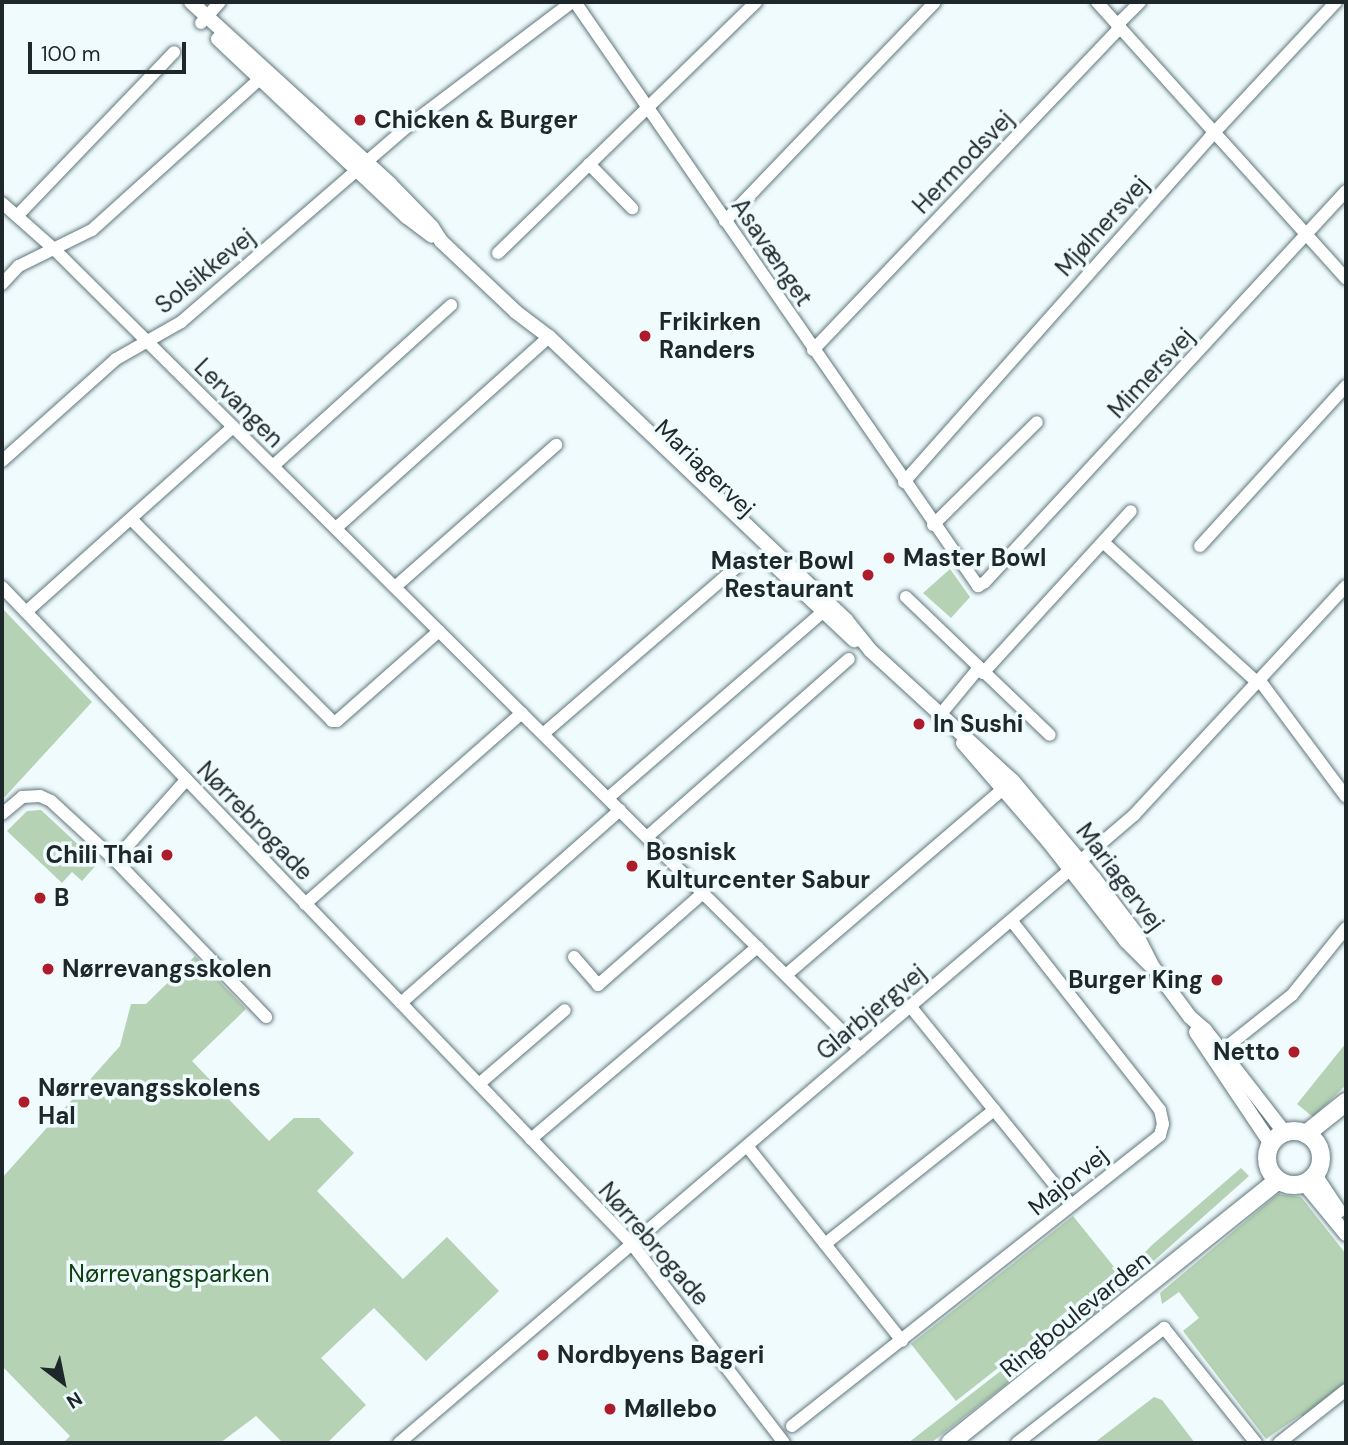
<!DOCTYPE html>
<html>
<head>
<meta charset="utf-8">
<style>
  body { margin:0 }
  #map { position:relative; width:1348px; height:1445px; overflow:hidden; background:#f0fbfd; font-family:"DM Sans",sans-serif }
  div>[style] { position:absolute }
  .green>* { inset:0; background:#b5d2b5 }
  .roads { filter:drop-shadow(0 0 2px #60777c) drop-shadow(0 0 2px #60777c) }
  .minor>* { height:12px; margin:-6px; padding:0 6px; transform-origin:6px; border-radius:6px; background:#fff }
  .tertiary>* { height:14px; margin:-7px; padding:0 7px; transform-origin:7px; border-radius:7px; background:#fff }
  .secondary>* { height:18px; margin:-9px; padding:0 9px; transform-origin:9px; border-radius:9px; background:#fff }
  .secondary>.ring { margin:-9px; padding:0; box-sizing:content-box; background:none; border:18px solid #fff; border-radius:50% }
  .dots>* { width:19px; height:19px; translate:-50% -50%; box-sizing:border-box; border:4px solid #f0fbfd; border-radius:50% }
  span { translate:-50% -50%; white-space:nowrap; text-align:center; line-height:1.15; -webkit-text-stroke:7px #f0fbfd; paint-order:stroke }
  .poi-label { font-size:24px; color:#1e272a; font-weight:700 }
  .left { translate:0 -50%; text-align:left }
  .right { translate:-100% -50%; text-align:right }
  .street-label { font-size:24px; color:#1e272a }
  .park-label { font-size:24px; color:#0b3f10 }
  .frame { position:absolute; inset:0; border:4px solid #1e272a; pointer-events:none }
  .north { position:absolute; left:28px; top:1347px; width:70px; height:70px; -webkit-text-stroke:5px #f0fbfd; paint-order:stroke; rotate:148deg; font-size:19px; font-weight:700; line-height:28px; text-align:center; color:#1e272a }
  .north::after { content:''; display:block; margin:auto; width:24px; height:32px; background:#1e272a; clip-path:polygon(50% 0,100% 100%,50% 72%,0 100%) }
  .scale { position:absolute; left:28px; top:42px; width:158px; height:32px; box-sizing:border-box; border:4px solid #1e272a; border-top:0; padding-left:9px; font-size:21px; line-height:24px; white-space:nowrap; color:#1e272a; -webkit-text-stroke:5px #f0fbfd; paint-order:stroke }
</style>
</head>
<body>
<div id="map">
  <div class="green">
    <div style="clip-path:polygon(950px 569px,970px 597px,951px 618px,923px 593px)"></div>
    <div style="clip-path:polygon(2px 608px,92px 702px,2px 800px)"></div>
    <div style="clip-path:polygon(41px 810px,98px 863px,82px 881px,72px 872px,62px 883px,7px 831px,27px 811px)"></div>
    <div style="clip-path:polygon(195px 956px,246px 1009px,192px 1061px,269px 1141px,294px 1118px,319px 1118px,354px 1153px,317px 1191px,403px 1279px,447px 1237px,499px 1291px,426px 1361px,374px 1308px,321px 1358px,366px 1405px,327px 1443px,283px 1443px,256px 1416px,220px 1443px,63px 1443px,70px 1436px,2px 1366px,2px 1178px,120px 1046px,131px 1004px,146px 1004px)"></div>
    <div style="clip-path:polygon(1346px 1043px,1346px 1085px,1313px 1117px,1297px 1104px)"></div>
    <div style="clip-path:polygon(1241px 1168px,1249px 1176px,1083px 1324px,931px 1443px,908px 1443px,1118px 1280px,1152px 1245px)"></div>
    <div style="clip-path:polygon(1278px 1194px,1301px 1197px,1346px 1254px,1346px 1383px,1303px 1417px,1301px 1415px,1266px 1439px,1183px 1331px,1199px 1318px,1179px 1292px,1162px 1304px,1160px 1293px)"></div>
    <div style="clip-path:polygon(1073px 1216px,1119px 1273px,956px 1401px,911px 1344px)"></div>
    <div style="clip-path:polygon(1154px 1397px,1162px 1400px,1195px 1443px,1094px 1443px)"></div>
  </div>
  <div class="roads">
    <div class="minor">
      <div style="left:575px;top:2px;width:710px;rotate:55.39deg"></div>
      <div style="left:978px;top:586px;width:8px;rotate:-30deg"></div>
      <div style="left:985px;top:582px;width:532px;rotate:-47.28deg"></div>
      <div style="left:1097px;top:2px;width:372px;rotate:48deg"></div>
      <div style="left:201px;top:23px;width:28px;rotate:-48deg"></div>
      <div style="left:589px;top:164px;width:62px;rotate:45.7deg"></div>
      <div style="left:2px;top:203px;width:69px;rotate:41.5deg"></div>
      <div style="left:54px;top:249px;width:1136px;rotate:44.79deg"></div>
      <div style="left:17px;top:216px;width:227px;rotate:-46.2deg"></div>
      <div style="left:725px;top:221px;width:303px;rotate:-46.2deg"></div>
      <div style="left:498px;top:253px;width:360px;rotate:-44.2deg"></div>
      <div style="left:2px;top:284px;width:25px;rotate:-47deg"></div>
      <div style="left:19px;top:266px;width:81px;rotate:-26.3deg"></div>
      <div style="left:92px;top:230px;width:233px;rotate:-42deg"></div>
      <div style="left:813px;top:350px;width:439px;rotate:-46.4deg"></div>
      <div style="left:1116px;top:32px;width:12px;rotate:-66deg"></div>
      <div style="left:1121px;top:21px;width:27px;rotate:-45deg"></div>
      <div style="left:2px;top:461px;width:153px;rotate:-41.8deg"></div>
      <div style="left:116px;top:359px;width:75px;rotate:-29.6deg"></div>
      <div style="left:181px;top:322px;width:300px;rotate:-40.8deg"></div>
      <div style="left:408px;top:126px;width:206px;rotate:-37.1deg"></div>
      <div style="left:273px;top:466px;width:240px;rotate:-42.1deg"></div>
      <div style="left:904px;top:482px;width:461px;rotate:-48.4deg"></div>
      <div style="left:1210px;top:137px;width:185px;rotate:-47deg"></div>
      <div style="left:131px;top:519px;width:285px;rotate:45.1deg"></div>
      <div style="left:332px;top:721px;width:5px"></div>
      <div style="left:337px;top:721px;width:136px;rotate:-41.4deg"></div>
      <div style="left:933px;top:525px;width:146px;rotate:-44.7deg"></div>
      <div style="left:336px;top:528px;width:286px;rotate:-41.9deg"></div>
      <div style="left:1103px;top:542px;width:210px;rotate:42.3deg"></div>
      <div style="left:1200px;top:546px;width:217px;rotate:-47.6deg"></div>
      <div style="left:2px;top:587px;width:910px;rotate:46.2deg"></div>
      <div style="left:632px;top:1244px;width:250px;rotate:52.6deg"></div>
      <div style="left:395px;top:587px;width:215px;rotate:-41.4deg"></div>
      <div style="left:906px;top:597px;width:199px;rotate:43.8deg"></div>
      <div style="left:26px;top:612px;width:278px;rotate:-41.8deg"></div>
      <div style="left:983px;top:673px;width:219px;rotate:-47.6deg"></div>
      <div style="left:1260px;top:681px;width:144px;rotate:53.4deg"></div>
      <div style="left:945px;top:709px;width:52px;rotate:-50.5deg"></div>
      <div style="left:543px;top:734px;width:263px;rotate:-40.8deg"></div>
      <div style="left:608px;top:798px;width:294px;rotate:-40.9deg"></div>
      <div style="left:2px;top:814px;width:26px;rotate:-40deg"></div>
      <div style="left:22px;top:797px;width:18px;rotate:-3deg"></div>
      <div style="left:40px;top:796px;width:12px;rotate:24deg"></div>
      <div style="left:51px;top:801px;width:87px;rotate:42.7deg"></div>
      <div style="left:115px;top:860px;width:107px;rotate:-48.4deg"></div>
      <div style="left:647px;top:837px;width:269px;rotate:-41.4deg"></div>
      <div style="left:115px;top:860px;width:218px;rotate:46.1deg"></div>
      <div style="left:305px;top:904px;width:289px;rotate:-41.4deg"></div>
      <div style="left:574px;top:957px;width:37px;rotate:49deg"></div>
      <div style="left:598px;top:985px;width:140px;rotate:-41.2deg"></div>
      <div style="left:786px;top:975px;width:295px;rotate:-40.6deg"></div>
      <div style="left:401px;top:1003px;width:292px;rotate:-41.4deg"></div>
      <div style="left:910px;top:1006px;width:256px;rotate:51deg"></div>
      <div style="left:1214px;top:1057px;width:100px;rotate:-38.5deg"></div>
      <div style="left:1292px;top:995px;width:86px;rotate:-51.1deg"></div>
      <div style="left:479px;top:1084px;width:113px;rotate:-40.7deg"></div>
      <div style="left:531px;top:1139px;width:297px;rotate:-40.3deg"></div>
      <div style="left:747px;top:1146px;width:249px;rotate:51.5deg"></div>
      <div style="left:825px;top:1244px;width:216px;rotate:-38.4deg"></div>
      <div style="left:792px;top:1426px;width:469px;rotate:-38.3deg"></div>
      <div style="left:1160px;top:1135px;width:11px;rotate:-75deg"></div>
      <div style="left:1163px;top:1124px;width:14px;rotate:-102deg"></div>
      <div style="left:1160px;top:1110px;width:241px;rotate:-128.1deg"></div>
      <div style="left:399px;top:1443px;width:967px;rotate:-40.51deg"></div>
      <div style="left:1134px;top:815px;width:312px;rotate:-47.2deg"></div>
      <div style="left:1017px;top:1443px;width:187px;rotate:-38deg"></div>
      <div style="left:1164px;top:1328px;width:147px;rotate:51.3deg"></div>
      <div style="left:1279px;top:1443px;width:85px;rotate:-38.3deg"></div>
    </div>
    <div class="tertiary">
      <div style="left:191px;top:2px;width:270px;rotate:42.4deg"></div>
      <div style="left:390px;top:184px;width:60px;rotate:45.7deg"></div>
      <div style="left:432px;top:227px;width:17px;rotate:57deg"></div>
      <div style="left:441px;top:241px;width:103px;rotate:43.4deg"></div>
      <div style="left:516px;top:312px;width:41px;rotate:37.1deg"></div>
      <div style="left:549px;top:337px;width:410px;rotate:43.6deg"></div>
      <div style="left:846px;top:620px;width:38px;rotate:51deg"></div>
      <div style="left:870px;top:650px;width:194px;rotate:42.5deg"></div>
      <div style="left:1013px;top:781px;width:126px;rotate:50.1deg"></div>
      <div style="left:1094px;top:878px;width:68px;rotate:52.8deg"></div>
      <div style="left:1135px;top:932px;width:39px;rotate:63deg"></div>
      <div style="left:1153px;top:967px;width:62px;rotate:53.5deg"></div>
      <div style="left:1190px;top:1017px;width:20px;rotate:41deg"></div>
      <div style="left:1205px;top:1030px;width:130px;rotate:52.2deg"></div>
      <div style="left:218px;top:39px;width:260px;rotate:43.3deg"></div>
      <div style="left:407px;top:217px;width:31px;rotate:37deg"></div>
      <div style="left:767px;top:558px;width:120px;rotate:43.3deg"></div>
      <div style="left:963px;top:743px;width:130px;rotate:49.1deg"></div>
      <div style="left:1048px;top:841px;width:127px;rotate:52deg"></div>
      <div style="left:1126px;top:941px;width:34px;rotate:45deg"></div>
      <div style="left:1196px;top:1032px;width:135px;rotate:56.2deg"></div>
      <div style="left:1315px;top:1175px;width:43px;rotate:56.3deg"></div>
      <div style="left:1304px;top:1183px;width:66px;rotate:50.5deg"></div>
    </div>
    <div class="secondary">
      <div class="ring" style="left:1267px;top:1131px;width:36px;height:36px"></div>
      <div style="left:1306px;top:1134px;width:51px;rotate:-38.7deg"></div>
      <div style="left:950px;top:1443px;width:420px;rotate:-38.7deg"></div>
    </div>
  </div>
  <div class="dots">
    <div style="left:360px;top:120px;background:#ae1b2a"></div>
    <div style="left:645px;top:336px;background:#ae1b2a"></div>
    <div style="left:889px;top:558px;background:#ae1b2a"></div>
    <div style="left:868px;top:575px;background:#ae1b2a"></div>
    <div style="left:919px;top:724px;background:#ae1b2a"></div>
    <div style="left:167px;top:855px;background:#ae1b2a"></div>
    <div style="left:632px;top:866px;background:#ae1b2a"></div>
    <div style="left:40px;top:898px;background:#ae1b2a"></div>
    <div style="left:48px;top:969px;background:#ae1b2a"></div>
    <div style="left:1217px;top:980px;background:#ae1b2a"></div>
    <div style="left:1294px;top:1052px;background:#ae1b2a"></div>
    <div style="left:24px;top:1102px;background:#ae1b2a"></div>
    <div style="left:543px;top:1355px;background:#ae1b2a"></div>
    <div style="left:610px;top:1409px;background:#ae1b2a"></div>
  </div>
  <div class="poi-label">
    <span class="left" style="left:374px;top:120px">Chicken &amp; Burger</span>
    <span class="left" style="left:659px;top:336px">Frikirken<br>Randers</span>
    <span class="left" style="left:903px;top:558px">Master Bowl</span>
    <span class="right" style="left:854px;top:575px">Master Bowl<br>Restaurant</span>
    <span class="left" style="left:933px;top:724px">In Sushi</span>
    <span class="left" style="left:646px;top:866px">Bosnisk<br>Kulturcenter Sabur</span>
    <span class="right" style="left:153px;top:855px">Chili Thai</span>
    <span class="left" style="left:54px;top:898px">B</span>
    <span class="left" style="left:62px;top:969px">Nørrevangsskolen</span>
    <span class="right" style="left:1203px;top:980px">Burger King</span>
    <span class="right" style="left:1280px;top:1052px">Netto</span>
    <span class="left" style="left:38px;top:1102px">Nørrevangsskolens<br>Hal</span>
    <span class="left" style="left:557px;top:1355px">Nordbyens Bageri</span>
    <span class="left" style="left:624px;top:1409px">Møllebo</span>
  </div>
  <div class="street-label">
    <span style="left:963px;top:162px;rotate:-46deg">Hermodsvej</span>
    <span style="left:1102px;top:226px;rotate:-48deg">Mjølnersvej</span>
    <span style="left:772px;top:252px;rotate:56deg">Asavænget</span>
    <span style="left:205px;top:271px;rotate:-39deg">Solsikkevej</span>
    <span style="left:1151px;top:373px;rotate:-47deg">Mimersvej</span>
    <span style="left:239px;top:403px;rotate:45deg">Lervangen</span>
    <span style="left:705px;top:468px;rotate:44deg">Mariagervej</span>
    <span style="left:255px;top:821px;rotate:46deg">Nørrebrogade</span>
    <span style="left:1120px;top:877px;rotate:53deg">Mariagervej</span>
    <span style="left:871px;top:1012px;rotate:-40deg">Glarbjergvej</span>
    <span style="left:1068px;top:1181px;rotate:-39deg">Majorvej</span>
    <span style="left:654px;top:1244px;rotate:49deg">Nørrebrogade</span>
    <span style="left:1075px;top:1314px;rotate:-39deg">Ringboulevarden</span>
  </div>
  <div class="park-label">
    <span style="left:169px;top:1274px">Nørrevangsparken</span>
  </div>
  <div class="frame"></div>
  <div class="north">N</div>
  <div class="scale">100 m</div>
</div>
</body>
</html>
